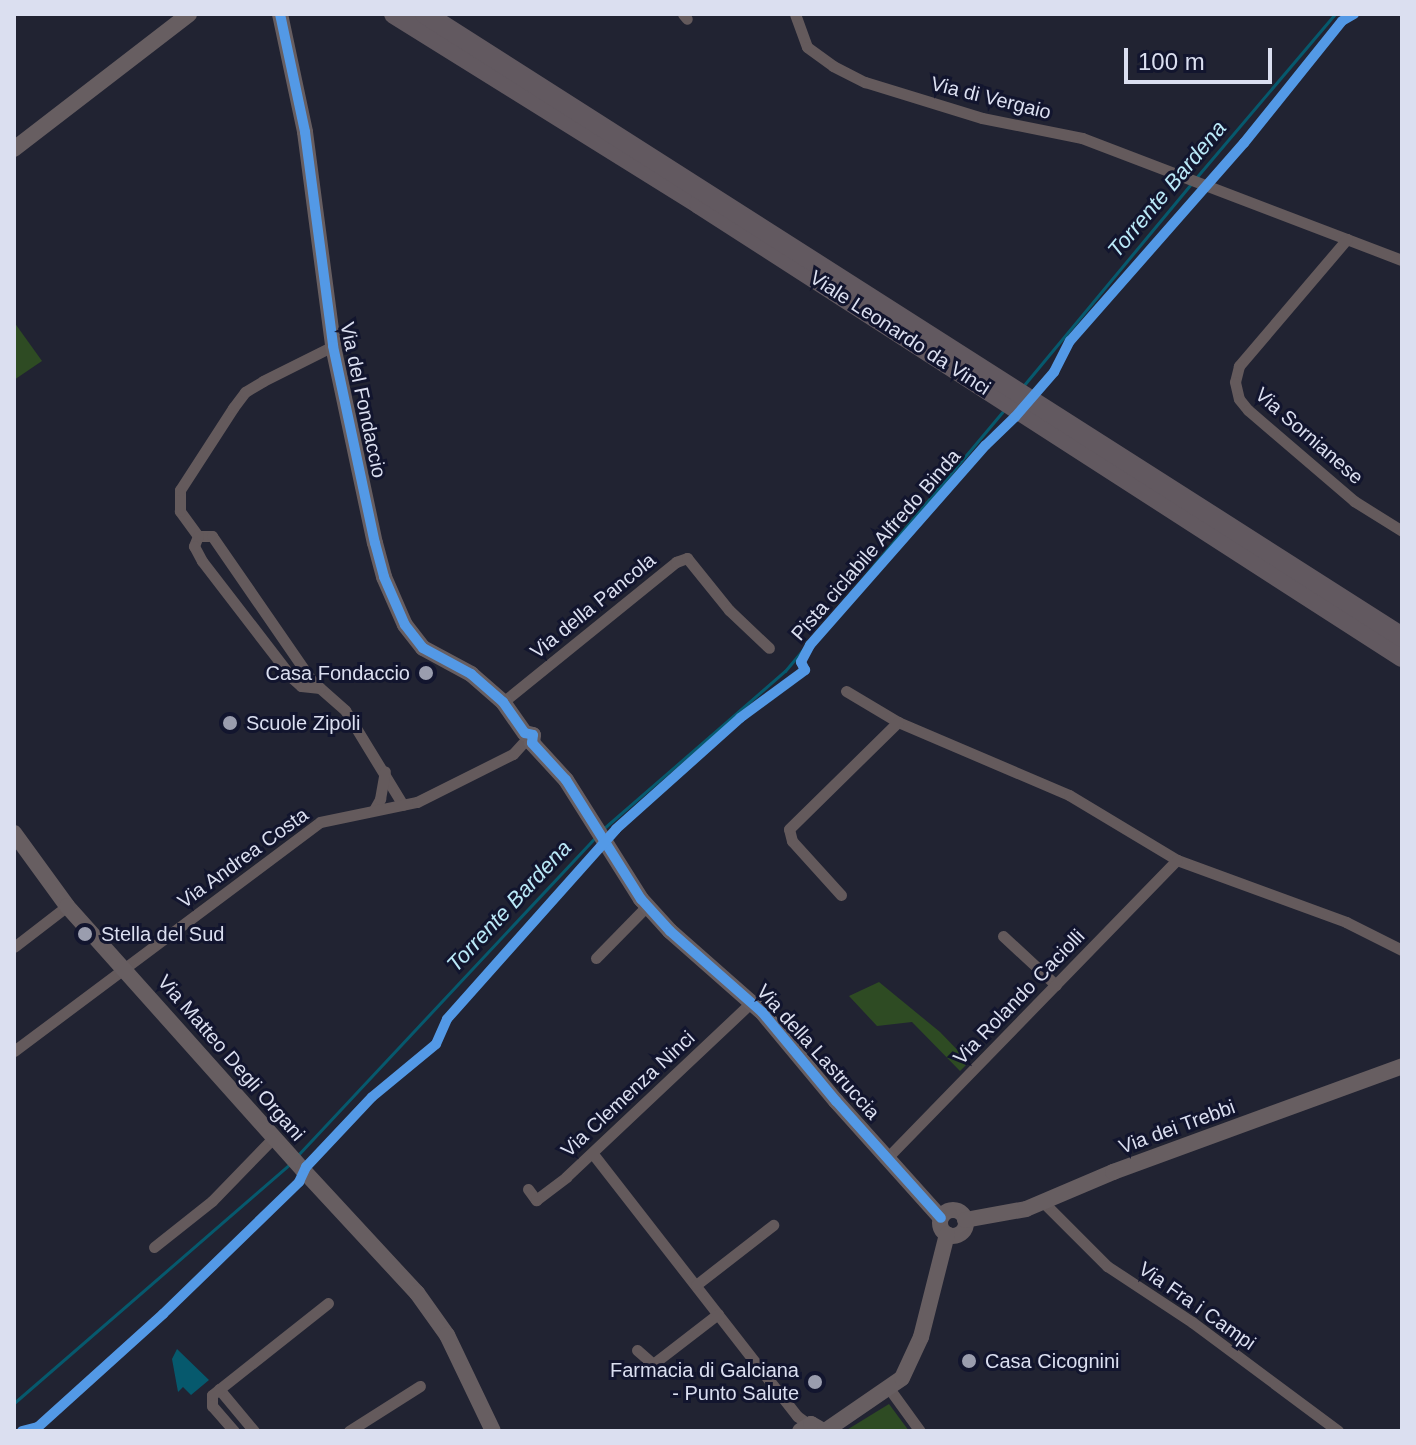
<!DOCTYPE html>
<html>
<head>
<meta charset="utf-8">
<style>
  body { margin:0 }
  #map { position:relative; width:1416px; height:1445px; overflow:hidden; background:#212332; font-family:Arial,sans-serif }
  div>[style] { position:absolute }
  .green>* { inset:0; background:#2e4b23 }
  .water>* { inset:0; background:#06596d }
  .stream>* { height:3px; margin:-1.5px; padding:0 1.5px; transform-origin:1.5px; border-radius:1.5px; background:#06596d }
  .street>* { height:11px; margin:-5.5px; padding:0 5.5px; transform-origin:5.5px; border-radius:5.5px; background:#645a5c }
  .secondary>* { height:16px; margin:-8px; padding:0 8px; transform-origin:8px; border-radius:8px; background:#675e61 }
  .secondary>.ring { margin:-8px; padding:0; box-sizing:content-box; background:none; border:16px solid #675e61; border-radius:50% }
  .highway>* { height:20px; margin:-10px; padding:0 10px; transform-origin:10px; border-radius:10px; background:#625960 }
  .cycleway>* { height:10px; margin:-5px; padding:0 5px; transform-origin:5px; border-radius:5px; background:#5399e6 }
  .dots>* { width:22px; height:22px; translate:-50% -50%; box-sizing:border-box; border:4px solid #12152e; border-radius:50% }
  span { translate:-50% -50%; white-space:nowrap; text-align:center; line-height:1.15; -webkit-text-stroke:6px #12152e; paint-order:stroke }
  .street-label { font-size:20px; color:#dbdff0 }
  .poi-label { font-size:20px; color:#dbdff0 }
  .right { translate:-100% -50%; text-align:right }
  .left { translate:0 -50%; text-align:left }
  .water-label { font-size:22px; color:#bae9f8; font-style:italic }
  .frame { position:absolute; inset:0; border:16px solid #dbdff0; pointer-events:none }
  .scale { position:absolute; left:1124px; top:48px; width:148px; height:36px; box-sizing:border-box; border:4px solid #dbdff0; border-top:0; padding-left:10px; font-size:24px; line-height:28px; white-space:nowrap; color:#dbdff0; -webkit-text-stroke:6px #12152e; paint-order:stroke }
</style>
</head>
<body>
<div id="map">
  <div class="green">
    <div style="clip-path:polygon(14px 322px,42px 361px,14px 380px)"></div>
    <div style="clip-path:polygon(879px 982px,940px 1032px,969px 1062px,960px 1071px,912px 1022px,877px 1026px,849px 996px)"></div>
    <div style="clip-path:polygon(889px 1404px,909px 1431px,845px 1431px)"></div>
  </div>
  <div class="water">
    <div style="clip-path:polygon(177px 1349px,209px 1380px,191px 1395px,183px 1387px,178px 1392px,172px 1359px)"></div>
  </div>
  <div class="stream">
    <div style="left:1195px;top:179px;width:216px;rotate:-49.7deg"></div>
    <div style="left:1024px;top:385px;width:260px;rotate:-50.3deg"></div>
    <div style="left:603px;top:829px;width:241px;rotate:-41deg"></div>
    <div style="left:785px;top:671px;width:339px;rotate:-50deg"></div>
    <div style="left:297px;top:1156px;width:437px;rotate:-46.9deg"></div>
    <div style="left:14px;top:1403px;width:364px;rotate:-40.9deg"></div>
  </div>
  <div class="street">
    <div style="left:683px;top:14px;width:6px;rotate:51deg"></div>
    <div style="left:795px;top:14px;width:35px;rotate:70deg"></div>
    <div style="left:807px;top:47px;width:32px;rotate:36deg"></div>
    <div style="left:833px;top:66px;width:36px;rotate:27deg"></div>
    <div style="left:865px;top:82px;width:122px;rotate:17.1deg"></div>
    <div style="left:982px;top:118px;width:102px;rotate:11.3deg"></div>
    <div style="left:1082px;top:138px;width:342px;rotate:20.9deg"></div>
    <div style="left:1347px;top:239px;width:167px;rotate:130.4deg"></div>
    <div style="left:1239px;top:366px;width:16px;rotate:104deg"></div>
    <div style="left:1235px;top:382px;width:17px;rotate:77deg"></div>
    <div style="left:1239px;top:399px;width:14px;rotate:51deg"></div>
    <div style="left:1248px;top:410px;width:140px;rotate:40.6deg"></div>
    <div style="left:1354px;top:501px;width:57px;rotate:32deg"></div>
    <div style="left:198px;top:536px;width:14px"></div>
    <div style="left:212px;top:536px;width:176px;rotate:55.4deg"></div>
    <div style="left:312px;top:681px;width:44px;rotate:41.3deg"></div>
    <div style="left:345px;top:710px;width:111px;rotate:58.6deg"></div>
    <div style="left:198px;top:536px;width:31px;rotate:-126deg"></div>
    <div style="left:180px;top:511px;width:21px;rotate:-90deg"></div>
    <div style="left:180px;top:490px;width:98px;rotate:-57.1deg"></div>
    <div style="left:233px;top:408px;width:20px;rotate:-53deg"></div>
    <div style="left:245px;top:392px;width:21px;rotate:-31deg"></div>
    <div style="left:263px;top:381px;width:78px;rotate:-26.6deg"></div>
    <div style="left:198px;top:536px;width:11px;rotate:112deg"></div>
    <div style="left:194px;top:546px;width:17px;rotate:62deg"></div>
    <div style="left:202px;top:561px;width:148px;rotate:52.4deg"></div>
    <div style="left:292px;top:678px;width:12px;rotate:42deg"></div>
    <div style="left:301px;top:686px;width:19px;rotate:6deg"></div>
    <div style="left:846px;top:691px;width:61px;rotate:30.8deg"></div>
    <div style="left:898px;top:722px;width:186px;rotate:23.1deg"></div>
    <div style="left:1069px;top:795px;width:126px;rotate:31deg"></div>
    <div style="left:1177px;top:860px;width:180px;rotate:20.1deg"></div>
    <div style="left:1346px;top:922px;width:63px;rotate:26.6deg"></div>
    <div style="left:503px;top:702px;width:223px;rotate:-39deg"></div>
    <div style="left:676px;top:562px;width:12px;rotate:-20deg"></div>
    <div style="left:687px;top:558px;width:67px;rotate:51.1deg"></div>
    <div style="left:729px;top:610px;width:55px;rotate:43.5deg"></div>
    <div style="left:374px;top:810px;width:13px;rotate:-61deg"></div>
    <div style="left:380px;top:799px;width:28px;rotate:-80deg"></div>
    <div style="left:841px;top:895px;width:73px;rotate:-132.2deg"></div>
    <div style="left:792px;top:841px;width:12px;rotate:-104deg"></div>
    <div style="left:789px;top:829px;width:153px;rotate:-44.5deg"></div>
    <div style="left:1003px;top:936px;width:72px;rotate:42.8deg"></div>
    <div style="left:14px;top:947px;width:67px;rotate:-37.7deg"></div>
    <div style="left:596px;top:958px;width:73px;rotate:-45.6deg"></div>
    <div style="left:14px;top:1051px;width:382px;rotate:-36.8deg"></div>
    <div style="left:320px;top:822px;width:99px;rotate:-11.7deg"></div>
    <div style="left:417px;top:802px;width:107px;rotate:-26.6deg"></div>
    <div style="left:513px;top:754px;width:15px;rotate:-48deg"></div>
    <div style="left:593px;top:1154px;width:332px;rotate:52.1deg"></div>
    <div style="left:797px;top:1416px;width:14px;rotate:36deg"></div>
    <div style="left:887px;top:1158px;width:416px;rotate:-45.8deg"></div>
    <div style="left:528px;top:1189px;width:14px;rotate:54deg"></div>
    <div style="left:536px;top:1200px;width:38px;rotate:-37deg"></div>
    <div style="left:566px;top:1177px;width:255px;rotate:-43.3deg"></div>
    <div style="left:1043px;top:1202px;width:91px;rotate:45deg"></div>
    <div style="left:1107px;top:1266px;width:102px;rotate:33.4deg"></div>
    <div style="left:1192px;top:1322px;width:182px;rotate:36.7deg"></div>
    <div style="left:154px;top:1247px;width:74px;rotate:-38.4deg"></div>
    <div style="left:212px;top:1201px;width:88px;rotate:-45.9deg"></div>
    <div style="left:696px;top:1285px;width:98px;rotate:-37.9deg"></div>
    <div style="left:637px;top:1350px;width:21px;rotate:41deg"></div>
    <div style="left:653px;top:1364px;width:82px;rotate:-37.6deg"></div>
    <div style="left:888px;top:1387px;width:54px;rotate:54deg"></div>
    <div style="left:219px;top:1389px;width:55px;rotate:50.2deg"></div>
    <div style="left:234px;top:1431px;width:33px;rotate:-131deg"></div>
    <div style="left:212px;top:1406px;width:11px;rotate:-90deg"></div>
    <div style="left:212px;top:1395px;width:148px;rotate:-38.4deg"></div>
    <div style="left:349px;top:1431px;width:84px;rotate:-32.4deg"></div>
  </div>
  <div class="secondary">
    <div style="left:280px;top:14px;width:121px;rotate:78deg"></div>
    <div style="left:305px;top:132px;width:216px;rotate:82.5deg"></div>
    <div style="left:333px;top:346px;width:201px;rotate:78deg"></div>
    <div style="left:375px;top:543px;width:35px;rotate:75deg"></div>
    <div style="left:384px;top:577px;width:52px;rotate:66.4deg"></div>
    <div style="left:405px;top:625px;width:29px;rotate:52deg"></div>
    <div style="left:423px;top:648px;width:55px;rotate:28.4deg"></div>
    <div style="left:471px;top:674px;width:43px;rotate:41.2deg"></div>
    <div style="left:503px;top:702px;width:38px;rotate:55deg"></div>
    <div style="left:525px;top:733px;width:8px;rotate:14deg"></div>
    <div style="left:533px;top:735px;width:8px;rotate:97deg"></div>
    <div style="left:532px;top:743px;width:50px;rotate:47.4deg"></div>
    <div style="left:566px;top:780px;width:141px;rotate:57.8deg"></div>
    <div style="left:641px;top:899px;width:43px;rotate:47.8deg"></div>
    <div style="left:670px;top:931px;width:123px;rotate:41.4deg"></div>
    <div style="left:762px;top:1012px;width:116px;rotate:50.3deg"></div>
    <div style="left:836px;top:1101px;width:157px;rotate:48.1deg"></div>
    <div style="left:14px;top:149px;width:221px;rotate:-37.6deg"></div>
    <div style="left:14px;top:833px;width:90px;rotate:54deg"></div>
    <div style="left:67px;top:906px;width:354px;rotate:48.2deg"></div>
    <div style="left:303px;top:1170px;width:168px;rotate:47.2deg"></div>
    <div style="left:417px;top:1293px;width:52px;rotate:54.5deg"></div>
    <div style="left:447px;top:1335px;width:106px;rotate:64.4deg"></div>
    <div class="ring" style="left:940px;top:1210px;width:10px;height:10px"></div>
    <div style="left:965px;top:1220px;width:62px;rotate:-10.2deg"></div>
    <div style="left:1026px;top:1209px;width:95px;rotate:-23deg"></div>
    <div style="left:1113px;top:1172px;width:308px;rotate:-20.1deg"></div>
    <div style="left:800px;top:1431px;width:13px;rotate:-32deg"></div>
    <div style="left:811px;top:1424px;width:14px;rotate:30deg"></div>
    <div style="left:825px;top:1431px;width:93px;rotate:-34.5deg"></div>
    <div style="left:902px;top:1378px;width:45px;rotate:-65.1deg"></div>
    <div style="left:921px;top:1337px;width:106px;rotate:-75.8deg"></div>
  </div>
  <div class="highway">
    <div style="left:394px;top:14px;width:359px;rotate:31.9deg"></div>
    <div style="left:699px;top:204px;width:836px;rotate:32.8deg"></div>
    <div style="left:425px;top:14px;width:1159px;rotate:32.52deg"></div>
  </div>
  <div class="cycleway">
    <div style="left:280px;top:14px;width:121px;rotate:78deg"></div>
    <div style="left:305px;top:132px;width:216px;rotate:82.5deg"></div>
    <div style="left:333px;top:346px;width:201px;rotate:78deg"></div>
    <div style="left:375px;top:543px;width:35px;rotate:75deg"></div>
    <div style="left:384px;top:577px;width:52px;rotate:66.4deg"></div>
    <div style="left:405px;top:625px;width:29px;rotate:52deg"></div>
    <div style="left:423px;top:648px;width:55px;rotate:28.4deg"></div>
    <div style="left:471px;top:674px;width:43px;rotate:41.2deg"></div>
    <div style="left:503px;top:702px;width:38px;rotate:55deg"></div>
    <div style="left:525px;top:733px;width:8px;rotate:14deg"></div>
    <div style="left:533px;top:735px;width:8px;rotate:97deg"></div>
    <div style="left:532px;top:743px;width:50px;rotate:47.4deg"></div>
    <div style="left:566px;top:780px;width:141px;rotate:57.8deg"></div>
    <div style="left:641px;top:899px;width:43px;rotate:47.8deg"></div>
    <div style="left:670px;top:931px;width:123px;rotate:41.4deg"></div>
    <div style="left:762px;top:1012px;width:116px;rotate:50.3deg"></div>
    <div style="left:836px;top:1101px;width:157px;rotate:48.1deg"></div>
    <div style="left:22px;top:1431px;width:16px;rotate:-14deg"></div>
    <div style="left:38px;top:1427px;width:169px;rotate:-42.1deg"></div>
    <div style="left:163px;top:1314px;width:190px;rotate:-44.1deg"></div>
    <div style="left:299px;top:1182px;width:17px;rotate:-65deg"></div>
    <div style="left:306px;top:1167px;width:96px;rotate:-46.7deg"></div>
    <div style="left:372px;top:1097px;width:83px;rotate:-39.6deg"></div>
    <div style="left:436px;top:1044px;width:27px;rotate:-66deg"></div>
    <div style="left:447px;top:1019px;width:254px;rotate:-48.3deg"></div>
    <div style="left:616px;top:829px;width:166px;rotate:-41.8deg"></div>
    <div style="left:740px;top:718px;width:81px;rotate:-36.4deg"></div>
    <div style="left:805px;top:670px;width:9px;rotate:-117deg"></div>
    <div style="left:801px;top:662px;width:19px;rotate:-62deg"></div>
    <div style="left:810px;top:645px;width:266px;rotate:-48.7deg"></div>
    <div style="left:986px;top:445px;width:40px;rotate:-44deg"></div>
    <div style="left:1015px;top:417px;width:60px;rotate:-49.1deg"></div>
    <div style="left:1054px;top:372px;width:35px;rotate:-63deg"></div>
    <div style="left:1070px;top:341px;width:264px;rotate:-48.7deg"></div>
    <div style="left:1244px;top:143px;width:156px;rotate:-51.2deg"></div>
    <div style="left:1342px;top:21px;width:14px;rotate:-30deg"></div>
  </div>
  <div class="dots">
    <div style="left:426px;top:673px;background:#9a9dae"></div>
    <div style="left:230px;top:723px;background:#9a9dae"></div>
    <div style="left:85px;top:934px;background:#9a9dae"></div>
    <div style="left:969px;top:1361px;background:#9a9dae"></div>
    <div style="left:815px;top:1382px;background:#9a9dae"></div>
  </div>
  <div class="street-label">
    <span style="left:991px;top:98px;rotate:14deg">Via di Vergaio</span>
    <span style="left:900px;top:333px;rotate:33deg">Viale Leonardo da Vinci</span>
    <span style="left:363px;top:400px;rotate:78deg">Via del Fondaccio</span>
    <span style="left:1309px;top:436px;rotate:41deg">Via Sornianese</span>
    <span style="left:876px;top:545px;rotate:-49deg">Pista ciclabile Alfredo Binda</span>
    <span style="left:593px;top:606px;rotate:-39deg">Via della Pancola</span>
    <span style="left:243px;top:858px;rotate:-36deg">Via Andrea Costa</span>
    <span style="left:1019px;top:997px;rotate:-46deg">Via Rolando Caciolli</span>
    <span style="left:818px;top:1052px;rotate:48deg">Via della Lastruccia</span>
    <span style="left:231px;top:1058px;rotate:49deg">Via Matteo Degli Organi</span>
    <span style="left:628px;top:1094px;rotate:-43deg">Via Clemenza Ninci</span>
    <span style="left:1177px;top:1127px;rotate:-20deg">Via dei Trebbi</span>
    <span style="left:1197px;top:1306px;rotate:35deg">Via Fra i Campi</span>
  </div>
  <div class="poi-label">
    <span class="right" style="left:410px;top:673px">Casa Fondaccio</span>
    <span class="left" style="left:246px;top:723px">Scuole Zipoli</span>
    <span class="left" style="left:101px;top:934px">Stella del Sud</span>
    <span class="left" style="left:985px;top:1361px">Casa Cicognini</span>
    <span class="right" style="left:799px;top:1382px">Farmacia di Galciana<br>- Punto Salute</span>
  </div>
  <div class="water-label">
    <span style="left:1167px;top:189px;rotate:-50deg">Torrente Bardena</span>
    <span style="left:509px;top:906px;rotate:-47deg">Torrente Bardena</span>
  </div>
  <div class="frame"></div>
  <div class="scale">100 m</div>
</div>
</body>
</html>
